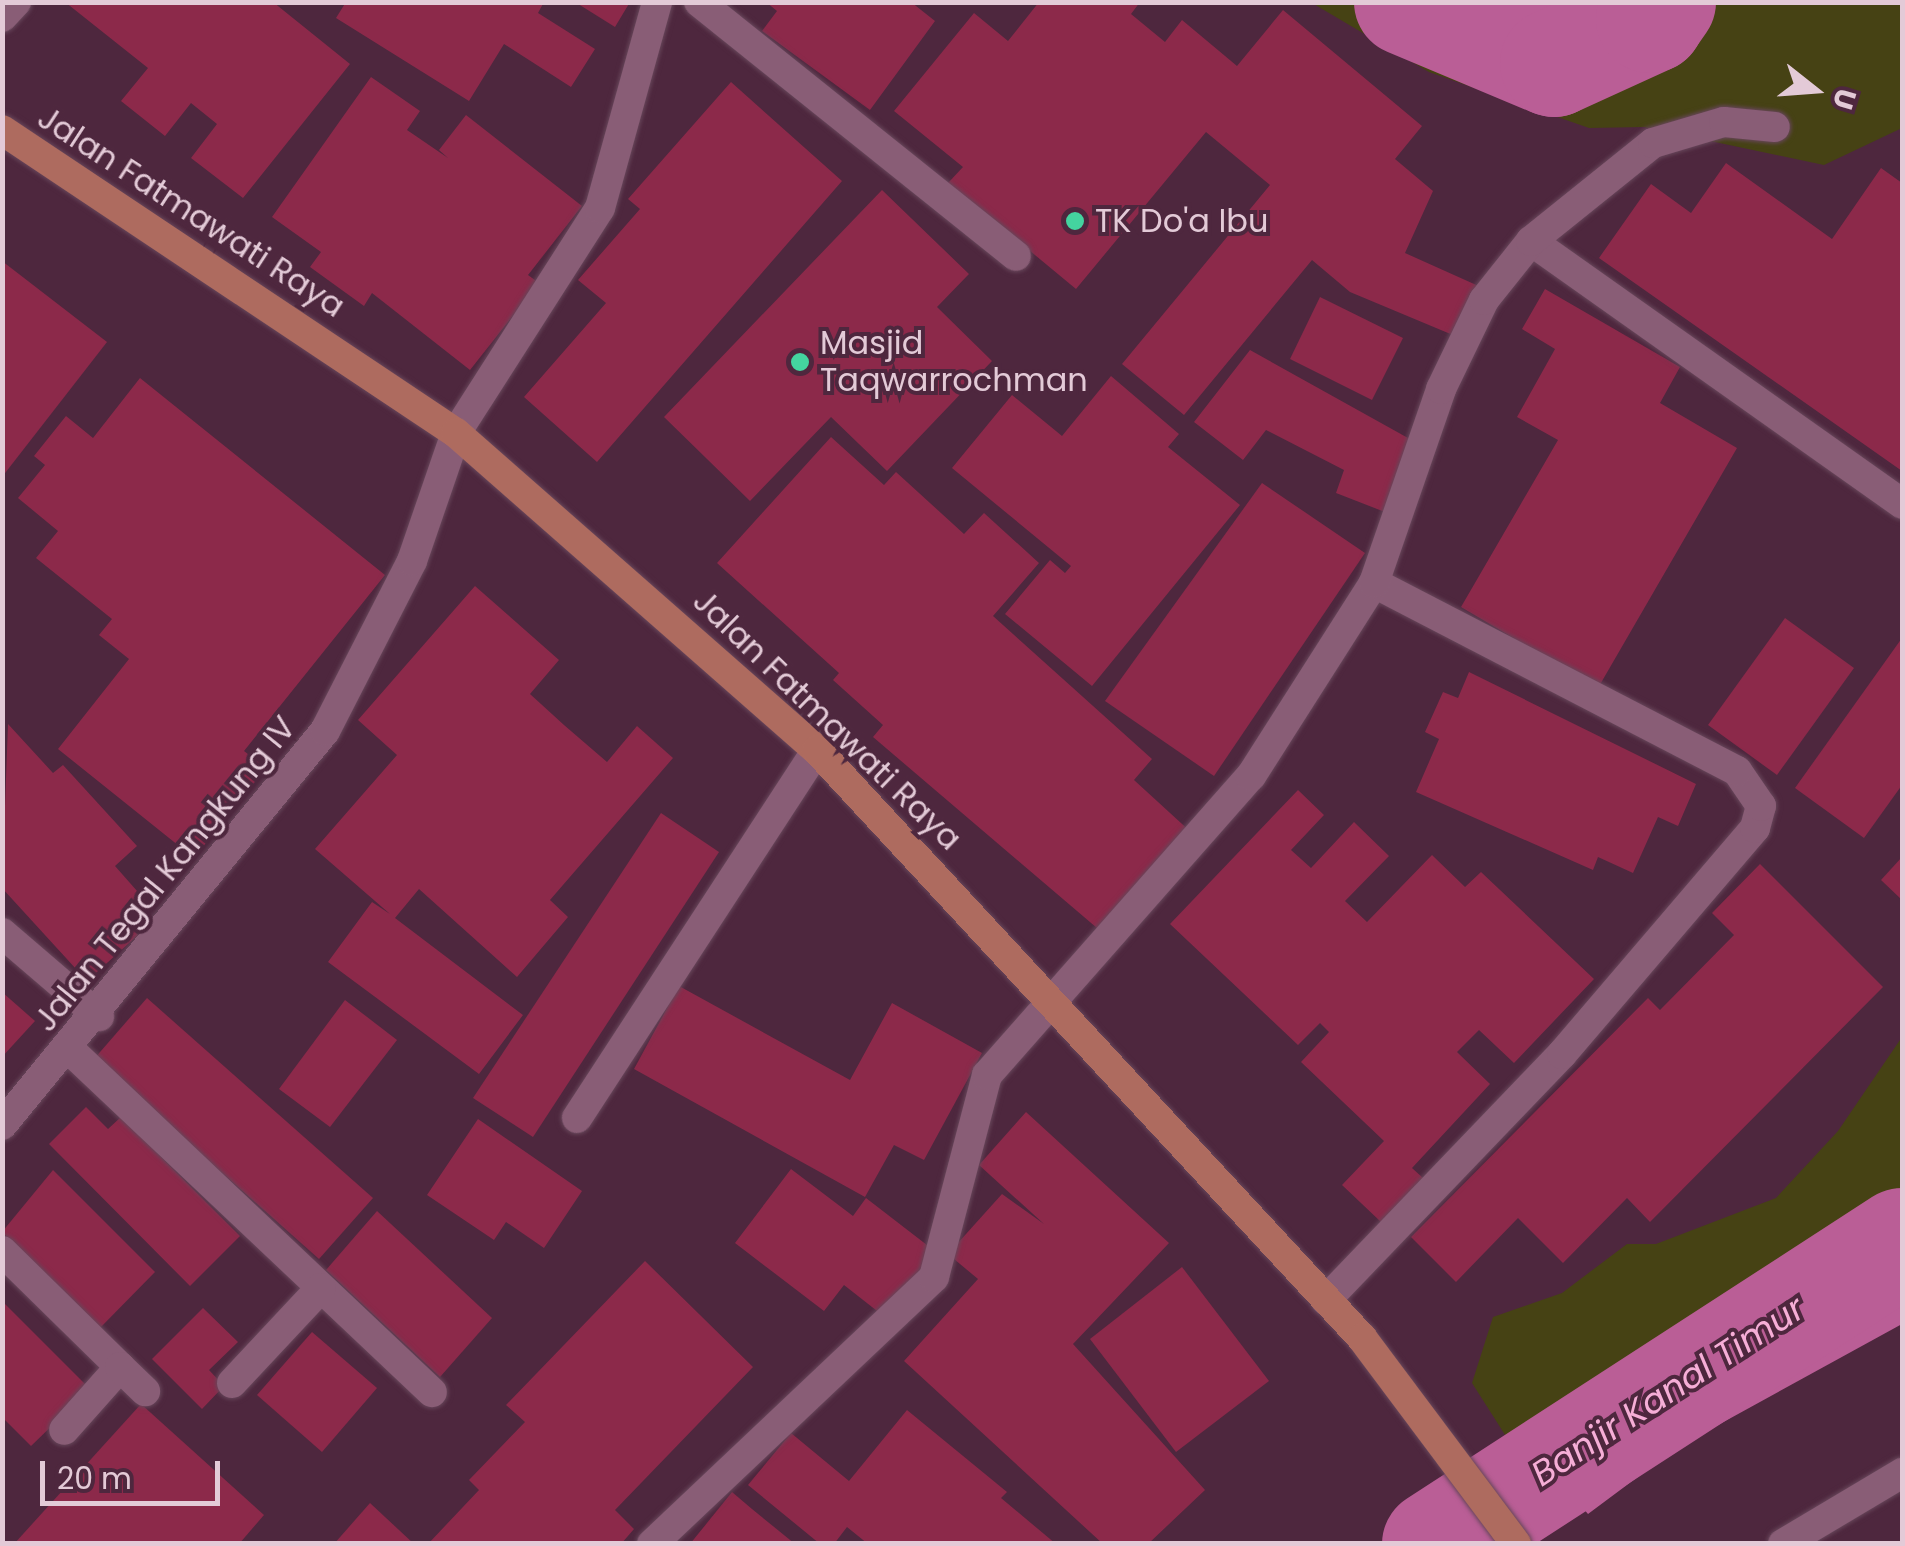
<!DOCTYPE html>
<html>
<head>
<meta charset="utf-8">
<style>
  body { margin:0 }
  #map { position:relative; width:1905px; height:1546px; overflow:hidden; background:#4e273e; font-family:Poppins,sans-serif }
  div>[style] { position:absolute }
  .green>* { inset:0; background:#464214 }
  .water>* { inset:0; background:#ba5e96 }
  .river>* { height:108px; margin:-54px; padding:0 54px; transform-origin:54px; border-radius:54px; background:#ba5e96 }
  .building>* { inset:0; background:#8c294a }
  .roads { filter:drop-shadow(0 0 2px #67465a) drop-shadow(0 0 2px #67465a) }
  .minor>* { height:30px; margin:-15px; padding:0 15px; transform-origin:15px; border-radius:15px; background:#895d76 }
  .major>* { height:30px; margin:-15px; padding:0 15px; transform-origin:15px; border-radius:15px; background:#ae6b5f }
  .dots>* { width:28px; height:28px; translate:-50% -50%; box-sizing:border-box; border:5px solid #4e273e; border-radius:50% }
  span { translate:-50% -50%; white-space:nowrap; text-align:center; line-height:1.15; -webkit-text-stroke:8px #4e273e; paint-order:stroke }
  .street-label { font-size:32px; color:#e3cad7 }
  .poi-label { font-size:32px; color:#e3cad7 }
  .left { translate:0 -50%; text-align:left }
  .water-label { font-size:35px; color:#f6aed7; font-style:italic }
  .frame { position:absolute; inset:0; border:5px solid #e3cad7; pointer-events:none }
  .north { position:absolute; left:1765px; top:40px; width:100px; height:100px; -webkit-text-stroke:8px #4e273e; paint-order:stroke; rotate:107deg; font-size:28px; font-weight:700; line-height:40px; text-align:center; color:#e3cad7 }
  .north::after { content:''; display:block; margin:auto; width:35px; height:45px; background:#e3cad7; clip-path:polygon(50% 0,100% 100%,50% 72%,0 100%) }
  .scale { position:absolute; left:40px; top:1461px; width:180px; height:45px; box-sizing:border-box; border:5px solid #e3cad7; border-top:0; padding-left:12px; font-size:30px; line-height:35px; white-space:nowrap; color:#e3cad7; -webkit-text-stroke:8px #4e273e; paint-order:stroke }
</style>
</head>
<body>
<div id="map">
  <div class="green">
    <div style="clip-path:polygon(1312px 3px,1902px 3px,1902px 128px,1824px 165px,1644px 127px,1589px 128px,1429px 72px)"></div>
    <div style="clip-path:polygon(1902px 1037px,1902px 1203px,1692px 1319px,1553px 1428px,1535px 1453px,1514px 1449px,1472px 1383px,1493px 1317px,1562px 1293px,1627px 1244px,1656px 1244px,1776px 1198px,1838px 1131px)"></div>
  </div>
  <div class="water">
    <div style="clip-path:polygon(1902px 1203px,1902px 1324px,1678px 1447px,1588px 1514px,1535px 1453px,1553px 1428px,1692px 1319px)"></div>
  </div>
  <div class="river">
    <div style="left:1408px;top:2px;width:158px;rotate:22.7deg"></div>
    <div style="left:1554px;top:63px;width:106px;rotate:-24.6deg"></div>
    <div style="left:1650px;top:19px;width:21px;rotate:-55deg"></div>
    <div style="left:1436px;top:1544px;width:555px;rotate:-32.95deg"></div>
  </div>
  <div class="building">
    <div style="clip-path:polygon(65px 2px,273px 2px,350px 64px,243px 198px,191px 158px,217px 124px,191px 103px,165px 136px,121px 101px,148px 68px)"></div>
    <div style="clip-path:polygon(346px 2px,544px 2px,538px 13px,595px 49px,571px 87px,504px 44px,469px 101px,336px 18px)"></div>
    <div style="clip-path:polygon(575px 2px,630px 2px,615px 27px)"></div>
    <div style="clip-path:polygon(766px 2px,911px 2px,935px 21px,870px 110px,762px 31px,777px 11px)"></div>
    <div style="clip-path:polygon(1039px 2px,1140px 2px,1131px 14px,1165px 42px,1182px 20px,1237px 66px,1283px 10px,1422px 126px,1395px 159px,1433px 191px,1405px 253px,1483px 288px,1460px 338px,1350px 292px,1312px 260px,1184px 415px,1122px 364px,1270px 185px,1206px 132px,1076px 289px,948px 183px,963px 167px,894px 111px,974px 13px,1008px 41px)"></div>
    <div style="clip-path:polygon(371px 77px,420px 111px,407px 130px,448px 158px,439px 150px,466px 115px,582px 206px,528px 275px,539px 283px,470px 370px,372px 293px,364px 306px,310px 267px,321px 252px,272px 217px)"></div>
    <div style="clip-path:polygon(731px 82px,842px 181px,597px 462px,524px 397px,606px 303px,578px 280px,640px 209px,628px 199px)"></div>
    <div style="clip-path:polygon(1726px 163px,1832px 239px,1881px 168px,1902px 183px,1902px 471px,1599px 258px,1651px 184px,1691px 213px)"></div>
    <div style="clip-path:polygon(882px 190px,969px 274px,937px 307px,992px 361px,887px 471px,831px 417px,750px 501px,664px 417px)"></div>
    <div style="clip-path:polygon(2px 261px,107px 342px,2px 477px)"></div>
    <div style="clip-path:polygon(1545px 289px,1680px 367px,1660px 403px,1737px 448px,1598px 688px,1461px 607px,1558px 440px,1517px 417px,1555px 349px,1522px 329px)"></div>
    <div style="clip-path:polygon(1320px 297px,1403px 338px,1372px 400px,1290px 359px)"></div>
    <div style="clip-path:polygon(1250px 350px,1417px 443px,1390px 514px,1336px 493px,1344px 470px,1266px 430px,1243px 460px,1194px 422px)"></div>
    <div style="clip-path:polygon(1111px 376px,1179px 434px,1168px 447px,1240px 505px,1092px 686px,1005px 614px,1050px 560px,1065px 573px,1071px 566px,952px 468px,1012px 395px,1062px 436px)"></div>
    <div style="clip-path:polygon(140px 378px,385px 575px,244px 751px,266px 768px,194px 858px,58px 749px,129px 659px,99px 635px,112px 619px,36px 558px,58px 531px,18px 498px,45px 465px,34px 456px,66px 416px,93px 438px)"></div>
    <div style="clip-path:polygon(831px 437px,884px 485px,896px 472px,964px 534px,984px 513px,1039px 563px,993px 616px,1152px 759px,1134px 780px,1193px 834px,1104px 934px,873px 737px,883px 725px,833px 680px,839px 673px,717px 563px)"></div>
    <div style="clip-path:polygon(1262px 483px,1365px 553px,1214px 776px,1105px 701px)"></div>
    <div style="clip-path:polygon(475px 586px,559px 660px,530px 694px,564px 725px,607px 762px,637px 726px,673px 758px,550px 900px,568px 917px,517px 977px,419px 889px,395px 918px,523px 1015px,479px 1074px,328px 962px,372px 902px,390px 914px,315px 849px,397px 755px,358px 720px)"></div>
    <div style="clip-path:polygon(1785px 618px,1854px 668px,1777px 775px,1708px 725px)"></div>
    <div style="clip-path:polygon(1902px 638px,1902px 785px,1864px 838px,1795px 788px)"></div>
    <div style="clip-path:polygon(1469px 672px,1696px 784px,1678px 826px,1658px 817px,1633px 873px,1598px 857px,1593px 870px,1416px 792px,1439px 739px,1425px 732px,1443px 692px,1458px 698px)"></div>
    <div style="clip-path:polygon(8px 724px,53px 773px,63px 765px,137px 846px,115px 866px,145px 900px,124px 919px,138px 935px,87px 981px,2px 888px)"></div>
    <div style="clip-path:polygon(1298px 790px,1324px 815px,1291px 850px,1311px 868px,1354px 822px,1389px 856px,1345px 901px,1367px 922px,1432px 855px,1465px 887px,1481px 872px,1594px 979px,1514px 1063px,1479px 1030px,1457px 1052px,1490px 1084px,1412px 1168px,1423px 1178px,1381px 1222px,1342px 1185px,1384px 1141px,1301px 1062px,1329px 1032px,1320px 1023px,1298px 1045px,1170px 924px)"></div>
    <div style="clip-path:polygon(661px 813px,719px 852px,533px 1137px,473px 1098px)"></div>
    <div style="clip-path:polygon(1902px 857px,1902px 900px,1881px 880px)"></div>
    <div style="clip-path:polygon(1760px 864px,1883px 987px,1650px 1222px,1627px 1198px,1563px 1263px,1518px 1218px,1456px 1282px,1411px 1237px,1648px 998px,1660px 1010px,1734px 935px,1712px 913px)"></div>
    <div style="clip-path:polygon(679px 986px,850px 1080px,892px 1003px,982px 1053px,924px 1160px,894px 1145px,865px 1197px,634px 1069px)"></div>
    <div style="clip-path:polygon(2px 992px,35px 1021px,2px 1057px)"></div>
    <div style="clip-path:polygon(147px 998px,373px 1198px,319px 1259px,94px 1059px)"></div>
    <div style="clip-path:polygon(345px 1000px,397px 1040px,330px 1127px,279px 1089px)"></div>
    <div style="clip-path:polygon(86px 1107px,108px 1129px,121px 1117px,240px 1236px,190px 1286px,49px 1144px)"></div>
    <div style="clip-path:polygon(1026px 1112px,1169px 1243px,1073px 1344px,1205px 1490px,1148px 1544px,1103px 1544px,904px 1361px,978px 1279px,948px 1254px,1002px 1194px,1044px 1224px,979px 1165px)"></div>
    <div style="clip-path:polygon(478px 1119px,582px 1191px,544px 1248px,506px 1222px,494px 1240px,427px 1195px)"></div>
    <div style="clip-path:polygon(791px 1169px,853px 1216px,866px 1198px,936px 1252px,886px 1318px,844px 1285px,824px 1311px,735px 1243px)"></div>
    <div style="clip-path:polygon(53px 1170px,155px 1272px,99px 1329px,2px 1232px)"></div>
    <div style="clip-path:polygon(377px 1211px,492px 1318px,440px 1377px,326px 1270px)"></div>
    <div style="clip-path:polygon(645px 1261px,753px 1367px,615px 1510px,634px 1529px,621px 1544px,428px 1544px,479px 1490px,469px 1480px,525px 1422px,506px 1405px)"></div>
    <div style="clip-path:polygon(1182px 1267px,1269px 1381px,1176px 1452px,1090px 1339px)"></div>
    <div style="clip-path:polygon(2px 1301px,90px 1389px,31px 1446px,2px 1417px)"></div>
    <div style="clip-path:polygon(203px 1308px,238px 1342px,209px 1370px,224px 1386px,202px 1409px,152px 1359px)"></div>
    <div style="clip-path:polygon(312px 1332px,377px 1388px,322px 1452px,257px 1395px)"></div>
    <div style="clip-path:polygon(141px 1404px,264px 1515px,239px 1544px,14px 1544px)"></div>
    <div style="clip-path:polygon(907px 1410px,1007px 1492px,1001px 1498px,1056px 1544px,868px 1544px,847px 1527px,834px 1544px,820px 1544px,748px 1485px,791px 1433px,849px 1481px)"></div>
    <div style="clip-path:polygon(732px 1492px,752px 1509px,795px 1544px,690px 1544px)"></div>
    <div style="clip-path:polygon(370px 1503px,414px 1544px,334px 1544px)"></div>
  </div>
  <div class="roads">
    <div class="minor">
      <div style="left:699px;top:2px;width:406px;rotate:38.7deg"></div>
      <div style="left:2px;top:17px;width:21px;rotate:-47deg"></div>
      <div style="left:1531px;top:241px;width:455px;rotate:35.3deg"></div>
      <div style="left:2px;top:933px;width:128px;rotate:40.6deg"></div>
      <div style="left:70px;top:1050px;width:498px;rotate:43.4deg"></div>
      <div style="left:577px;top:1118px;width:439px;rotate:-56.9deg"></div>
      <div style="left:2px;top:1125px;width:509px;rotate:-50.66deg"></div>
      <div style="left:325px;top:731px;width:191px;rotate:-62.9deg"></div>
      <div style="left:412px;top:561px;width:135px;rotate:-71deg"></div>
      <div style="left:456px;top:433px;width:267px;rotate:-57.4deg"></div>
      <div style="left:600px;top:208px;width:214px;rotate:-74.5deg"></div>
      <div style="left:2px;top:1251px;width:165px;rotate:44.5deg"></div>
      <div style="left:120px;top:1367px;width:84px;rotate:131.6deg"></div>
      <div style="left:1326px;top:1300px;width:341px;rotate:-46.2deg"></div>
      <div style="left:1562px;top:1054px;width:297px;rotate:-49.5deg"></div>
      <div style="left:1755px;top:828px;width:23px;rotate:-75deg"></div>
      <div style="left:1761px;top:806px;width:42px;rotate:-124.4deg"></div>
      <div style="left:1737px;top:771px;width:409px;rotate:-152.6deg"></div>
      <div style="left:120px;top:1367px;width:35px;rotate:44deg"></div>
      <div style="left:232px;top:1383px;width:130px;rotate:-46.9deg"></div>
      <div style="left:652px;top:1544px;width:388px;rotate:-43.4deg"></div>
      <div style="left:934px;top:1277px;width:209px;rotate:-75.3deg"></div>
      <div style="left:987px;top:1075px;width:399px;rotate:-48.6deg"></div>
      <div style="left:1251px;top:776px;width:229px;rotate:-57.5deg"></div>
      <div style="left:1374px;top:583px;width:205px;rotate:-70.9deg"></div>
      <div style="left:1441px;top:389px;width:99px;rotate:-64.2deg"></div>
      <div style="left:1484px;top:300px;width:75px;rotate:-51.5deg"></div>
      <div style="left:1531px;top:241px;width:156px;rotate:-38.8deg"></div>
      <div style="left:1653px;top:143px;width:74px;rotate:-16.5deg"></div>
      <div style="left:1724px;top:122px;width:51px;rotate:5.6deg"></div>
      <div style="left:1783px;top:1544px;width:139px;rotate:-30.8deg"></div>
    </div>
    <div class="major">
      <div style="left:2px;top:130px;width:546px;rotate:33.72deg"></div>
      <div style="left:456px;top:433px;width:480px;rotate:41.3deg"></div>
      <div style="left:817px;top:750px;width:802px;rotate:47.17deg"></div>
      <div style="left:1362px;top:1338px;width:257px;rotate:53.2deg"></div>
    </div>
  </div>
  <div class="dots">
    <div style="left:1075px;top:221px;background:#44d49f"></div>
    <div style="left:800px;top:362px;background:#44d49f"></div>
  </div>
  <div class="street-label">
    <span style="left:191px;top:212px;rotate:33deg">Jalan Fatmawati Raya</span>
    <span style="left:827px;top:720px;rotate:44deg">Jalan Fatmawati Raya</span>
    <span style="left:165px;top:874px;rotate:-51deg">Jalan Tegal Kangkung IV</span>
  </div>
  <div class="poi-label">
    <span class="left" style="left:1095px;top:221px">TK Do'a Ibu</span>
    <span class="left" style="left:820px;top:362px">Masjid<br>Taqwarrochman</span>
  </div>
  <div class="water-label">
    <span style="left:1668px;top:1391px;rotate:-33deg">Banjir Kanal Timur</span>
  </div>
  <div class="frame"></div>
  <div class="north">U</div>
  <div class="scale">20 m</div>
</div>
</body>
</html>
